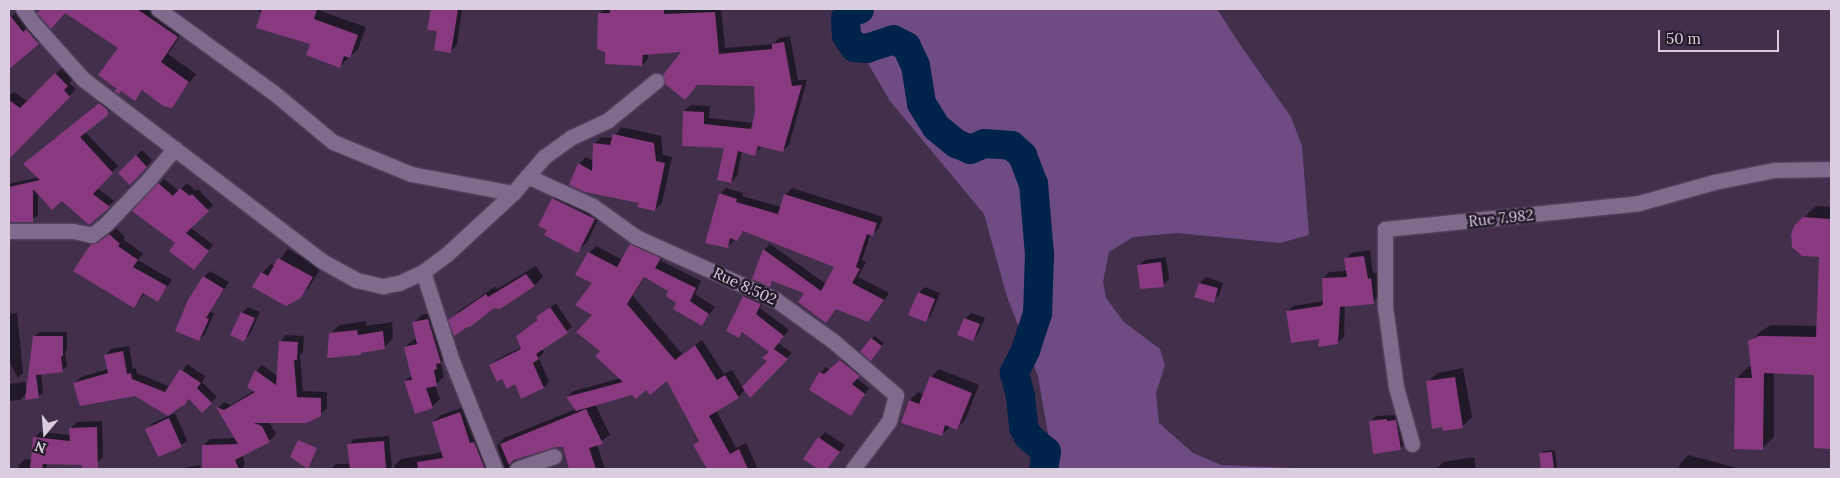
<!DOCTYPE html>
<html>
<head>
<meta charset="utf-8">
<style>
  body { margin:0 }
  #map { position:relative; width:1840px; height:478px; overflow:hidden; background:#412f4c; font-family:Lora,serif }
  div>[style] { position:absolute }
  .green>* { inset:0; background:#6e4b82 }
  .shadow>* { inset:0; background:#0007 }
  .river>* { height:29px; margin:-14.5px; padding:0 14.5px; transform-origin:14.5px; border-radius:14.5px; background:#00234b }
  .building>* { inset:0; background:#89397f }
  .roads { filter:drop-shadow(0 0 1px #5d4d66) drop-shadow(0 0 1px #5d4d66) }
  .minor>* { height:15px; margin:-7.5px; padding:0 7.5px; transform-origin:7.5px; border-radius:7.5px; background:#7f6b8c }
  span { translate:-50% -50%; white-space:nowrap; text-align:center; line-height:1.15; -webkit-text-stroke:5px #241b29; paint-order:stroke }
  .street-label { font-size:15px; color:#d9cde0 }
  .frame { position:absolute; inset:0; border:10px solid #d9cde0; pointer-events:none }
  .north { position:absolute; left:20px; top:408px; width:50px; height:50px; -webkit-text-stroke:4px #241b29; paint-order:stroke; rotate:198deg; font-size:14px; font-weight:700; line-height:20px; text-align:center; color:#d9cde0 }
  .north::after { content:''; display:block; margin:auto; width:18px; height:22px; background:#d9cde0; clip-path:polygon(50% 0,100% 100%,50% 72%,0 100%) }
  .scale { position:absolute; left:1658px; top:30px; width:121px; height:22px; box-sizing:border-box; border:2px solid #d9cde0; border-top:0; padding-left:6px; font-size:15px; line-height:18px; white-space:nowrap; color:#d9cde0; -webkit-text-stroke:4px #241b29; paint-order:stroke }
</style>
</head>
<body>
<div id="map">
  <div class="green">
    <div style="clip-path:polygon(836px 9px,1217px 9px,1239px 43px,1291px 117px,1302px 146px,1309px 235px,1280px 243px,1177px 233px,1133px 237px,1109px 252px,1103px 282px,1106px 298px,1124px 322px,1160px 349px,1165px 365px,1156px 393px,1159px 423px,1193px 453px,1221px 465px,1316px 469px,1054px 469px,1038px 376px,1007px 297px,984px 214px,890px 101px)"></div>
  </div>
  <div class="shadow">
    <div style="clip-path:polygon(20px 9px,47px 34px,11px 65px,9px 62px,9px 18px)"></div>
    <div style="clip-path:polygon(42px 9px,154px 9px,185px 29px,168px 54px,196px 74px,172px 106px,144px 89px,134px 99px,118px 88px,119px 47px,65px 12px,51px 28px,39px 13px)"></div>
    <div style="clip-path:polygon(256px 9px,322px 9px,321px 11px,366px 27px,358px 49px,340px 66px,311px 44px)"></div>
    <div style="clip-path:polygon(432px 9px,462px 9px,457px 45px,451px 51px,438px 30px,429px 29px)"></div>
    <div style="clip-path:polygon(604px 9px,721px 9px,725px 48px,773px 44px,779px 38px,790px 36px,798px 80px,807px 80px,789px 145px,782px 151px,762px 146px,755px 154px,742px 151px,737px 176px,731px 182px,726px 147px,684px 111px,691px 105px,710px 106px,709px 118px,754px 123px,756px 112px,755px 85px,697px 84px,684px 51px,648px 53px,648px 59px,642px 65px,607px 51px,599px 14px)"></div>
    <div style="clip-path:polygon(63px 67px,74px 78px,69px 83px,76px 89px,13px 153px,9px 149px,9px 96px,14px 92px,28px 102px)"></div>
    <div style="clip-path:polygon(105px 98px,113px 108px,85px 132px,118px 166px,97px 188px,114px 201px,90px 223px,62px 199px,38px 193px,38px 215px,32px 220px,9px 198px,9px 184px,39px 177px,30px 159px)"></div>
    <div style="clip-path:polygon(621px 127px,661px 136px,663px 155px,672px 157px,662px 203px,655px 210px,579px 164px,586px 157px,594px 161px,594px 144px,601px 137px,613px 138px)"></div>
    <div style="clip-path:polygon(142px 150px,152px 160px,136px 178px,119px 173px)"></div>
    <div style="clip-path:polygon(164px 179px,179px 191px,187px 183px,196px 191px,198px 189px,213px 205px,190px 227px,213px 245px,194px 269px,176px 243px,134px 210px)"></div>
    <div style="clip-path:polygon(726px 188px,743px 193px,742px 196px,781px 207px,785px 195px,792px 188px,883px 217px,879px 228px,873px 234px,871px 233px,862px 260px,866px 262px,858px 277px,889px 293px,874px 314px,868px 321px,837px 308px,826px 321px,806px 292px,774px 281px,769px 285px,764px 250px,770px 244px,826px 284px,835px 266px,745px 230px,727px 247px,720px 194px)"></div>
    <div style="clip-path:polygon(562px 190px,603px 210px,587px 242px,578px 251px,540px 225px,553px 199px)"></div>
    <div style="clip-path:polygon(1816px 206px,1831px 207px,1831px 448px,1816px 447px,1816px 374px,1774px 372px,1774px 437px,1762px 448px,1737px 378px,1748px 367px,1752px 367px,1750px 342px,1761px 331px,1771px 325px,1818px 326px,1821px 256px,1795px 226px)"></div>
    <div style="clip-path:polygon(116px 228px,125px 237px,123px 239px,143px 254px,138px 260px,172px 280px,158px 300px,145px 293px,134px 307px,92px 245px)"></div>
    <div style="clip-path:polygon(638px 238px,666px 252px,661px 261px,701px 281px,695px 294px,715px 307px,701px 325px,678px 303px,670px 291px,645px 276px,633px 296px,682px 354px,702px 340px,724px 374px,732px 370px,743px 388px,769px 361px,770px 352px,744px 332px,739px 336px,728px 331px,744px 296px,750px 291px,766px 298px,760px 308px,789px 330px,778px 343px,792px 353px,750px 396px,745px 390px,738px 397px,716px 410px,736px 448px,746px 443px,758px 469px,703px 469px,706px 466px,695px 445px,700px 440px,667px 379px,632px 393px,595px 404px,610px 435px,597px 444px,605px 469px,571px 469px,564px 446px,551px 446px,515px 460px,515px 464px,520px 469px,505px 469px,497px 446px,504px 438px,576px 409px,567px 397px,574px 391px,621px 378px,602px 351px,594px 315px,594px 283px,589px 253px,596px 246px,623px 260px)"></div>
    <div style="clip-path:polygon(288px 249px,321px 268px,309px 287px,300px 297px,262px 273px,271px 264px,275px 266px)"></div>
    <div style="clip-path:polygon(1370px 250px,1373px 273px,1377px 273px,1379px 296px,1373px 302px,1345px 305px,1344px 337px,1337px 343px,1320px 337px,1287px 312px,1293px 306px,1324px 301px,1323px 278px,1329px 272px,1348px 271px,1346px 259px,1352px 253px)"></div>
    <div style="clip-path:polygon(1166px 257px,1169px 279px,1163px 285px,1139px 266px,1145px 260px)"></div>
    <div style="clip-path:polygon(536px 266px,543px 277px,534px 286px,494px 307px,450px 320px,459px 311px,496px 286px,497px 289px)"></div>
    <div style="clip-path:polygon(210px 271px,229px 282px,210px 312px,214px 313px,205px 334px,199px 340px,204px 277px)"></div>
    <div style="clip-path:polygon(1206px 277px,1223px 283px,1219px 295px,1213px 301px,1200px 283px)"></div>
    <div style="clip-path:polygon(925px 287px,940px 293px,931px 315px,925px 321px,919px 293px)"></div>
    <div style="clip-path:polygon(556px 303px,572px 327px,542px 349px,544px 352px,539px 358px,549px 382px,544px 387px,516px 383px,502px 378px,491px 365px,496px 360px,522px 347px,539px 319px,538px 317px)"></div>
    <div style="clip-path:polygon(248px 307px,260px 312px,250px 334px,244px 340px,242px 313px)"></div>
    <div style="clip-path:polygon(436px 312px,447px 354px,441px 363px,444px 377px,435px 385px,440px 399px,432px 407px,405px 381px,412px 375px,405px 347px,413px 340px,417px 338px,414px 323px,421px 315px)"></div>
    <div style="clip-path:polygon(17px 313px,23px 373px,18px 378px,9px 361px,9px 314px)"></div>
    <div style="clip-path:polygon(971px 313px,985px 318px,978px 334px,972px 340px,965px 319px)"></div>
    <div style="clip-path:polygon(366px 321px,366px 326px,392px 322px,393px 338px,384px 348px,363px 351px,361px 354px,330px 334px,339px 325px)"></div>
    <div style="clip-path:polygon(39px 332px,67px 332px,67px 350px,65px 352px,67px 366px,62px 371px,41px 373px,43px 392px,38px 397px,27px 393px,20px 400px,9px 401px,9px 384px,25px 382px,27px 392px,34px 337px)"></div>
    <div style="clip-path:polygon(286px 335px,304px 336px,303px 352px,300px 355px,303px 391px,327px 392px,327px 408px,320px 414px,269px 422px,276px 434px,269px 441px,242px 455px,245px 463px,242px 469px,203px 469px,203px 446px,210px 439px,236px 438px,218px 408px,224px 402px,231px 405px,255px 390px,256px 371px,262px 365px,278px 376px,280px 342px)"></div>
    <div style="clip-path:polygon(874px 336px,884px 343px,871px 360px,872px 339px)"></div>
    <div style="clip-path:polygon(129px 346px,133px 369px,136px 368px,137px 373px,170px 387px,187px 364px,205px 376px,202px 382px,217px 397px,202px 411px,190px 399px,184px 405px,75px 383px,81px 377px,108px 369px,106px 355px,111px 349px)"></div>
    <div style="clip-path:polygon(846px 355px,864px 370px,856px 378px,869px 388px,851px 414px,811px 389px,825px 367px,830px 370px)"></div>
    <div style="clip-path:polygon(1463px 368px,1472px 417px,1463px 426px,1428px 382px,1437px 373px)"></div>
    <div style="clip-path:polygon(939px 369px,979px 385px,965px 420px,957px 428px,950px 427px,941px 435px,903px 422px,910px 400px,918px 392px,924px 394px,931px 377px)"></div>
    <div style="clip-path:polygon(467px 406px,499px 469px,395px 469px,394px 466px,401px 459px,443px 452px,433px 422px,441px 415px)"></div>
    <div style="clip-path:polygon(175px 413px,187px 440px,181px 446px,147px 429px,153px 423px)"></div>
    <div style="clip-path:polygon(1401px 415px,1406px 443px,1400px 449px,1370px 422px,1376px 416px)"></div>
    <div style="clip-path:polygon(102px 421px,103px 457px,97px 463px,47px 463px,46px 469px,18px 469px,19px 465px,25px 459px,32px 460px,34px 438px,40px 432px,71px 435px,71px 428px,77px 422px)"></div>
    <div style="clip-path:polygon(825px 432px,845px 445px,827px 469px,820px 469px,804px 458px)"></div>
    <div style="clip-path:polygon(389px 436px,392px 469px,331px 469px,336px 464px,350px 464px,349px 445px,354px 439px)"></div>
    <div style="clip-path:polygon(1555px 450px,1557px 467px,1554px 469px,1542px 469px,1541px 454px,1543px 451px)"></div>
    <div style="clip-path:polygon(1688px 455px,1741px 469px,1678px 469px,1680px 464px)"></div>
    <div style="clip-path:polygon(1474px 457px,1476px 469px,1437px 469px,1443px 462px)"></div>
    <div style="clip-path:polygon(200px 465px,201px 469px,179px 469px)"></div>
  </div>
  <div class="river">
    <div style="left:859px;top:9px;width:7px;rotate:180deg"></div>
    <div style="left:852px;top:9px;width:11px;rotate:128deg"></div>
    <div style="left:845px;top:18px;width:17px;rotate:87deg"></div>
    <div style="left:846px;top:35px;width:14px;rotate:56deg"></div>
    <div style="left:854px;top:47px;width:12px;rotate:5deg"></div>
    <div style="left:866px;top:48px;width:28px;rotate:-18deg"></div>
    <div style="left:893px;top:39px;width:15px;rotate:28deg"></div>
    <div style="left:906px;top:46px;width:21px;rotate:65deg"></div>
    <div style="left:915px;top:65px;width:38px;rotate:81deg"></div>
    <div style="left:921px;top:103px;width:28px;rotate:58deg"></div>
    <div style="left:936px;top:127px;width:26px;rotate:39deg"></div>
    <div style="left:956px;top:143px;width:15px;rotate:23deg"></div>
    <div style="left:970px;top:149px;width:15px;rotate:-23deg"></div>
    <div style="left:984px;top:143px;width:27px;rotate:4deg"></div>
    <div style="left:1011px;top:145px;width:15px;rotate:42deg"></div>
    <div style="left:1022px;top:155px;width:30px;rotate:69deg"></div>
    <div style="left:1033px;top:183px;width:71px;rotate:85.2deg"></div>
    <div style="left:1039px;top:254px;width:59px;rotate:91.9deg"></div>
    <div style="left:1037px;top:313px;width:39px;rotate:108deg"></div>
    <div style="left:1025px;top:350px;width:25px;rotate:117deg"></div>
    <div style="left:1014px;top:372px;width:25px;rotate:76deg"></div>
    <div style="left:1020px;top:396px;width:31px;rotate:84deg"></div>
    <div style="left:1023px;top:427px;width:10px;rotate:61deg"></div>
    <div style="left:1028px;top:436px;width:23px;rotate:40deg"></div>
    <div style="left:1046px;top:451px;width:18px;rotate:99deg"></div>
  </div>
  <div class="building">
    <div style="clip-path:polygon(41px 9px,137px 9px,178px 37px,161px 62px,189px 82px,172px 108px,163px 106px,142px 90px,135px 101px,121px 91px,119px 94px,114px 91px,117px 89px,98px 75px,118px 48px,65px 13px,51px 29px,37px 13px)"></div>
    <div style="clip-path:polygon(262px 9px,317px 9px,314px 19px,358px 35px,350px 58px,344px 56px,340px 68px,306px 55px,310px 44px,256px 28px)"></div>
    <div style="clip-path:polygon(431px 9px,458px 9px,451px 53px,434px 50px,437px 31px,427px 30px)"></div>
    <div style="clip-path:polygon(610px 9px,664px 9px,664px 14px,715px 12px,719px 54px,772px 49px,772px 44px,784px 42px,792px 86px,802px 85px,783px 152px,758px 146px,755px 156px,738px 151px,731px 183px,717px 180px,724px 148px,682px 146px,683px 111px,704px 112px,704px 124px,751px 129px,755px 112px,754px 86px,697px 85px,685px 100px,665px 84px,663px 75px,681px 52px,643px 55px,642px 66px,605px 64px,605px 52px,597px 49px,598px 13px,610px 13px)"></div>
    <div style="clip-path:polygon(9px 14px,23px 32px,26px 29px,39px 44px,9px 69px)"></div>
    <div style="clip-path:polygon(55px 73px,68px 86px,64px 90px,70px 97px,9px 159px,9px 100px,20px 108px)"></div>
    <div style="clip-path:polygon(99px 103px,108px 110px,108px 115px,80px 137px,113px 173px,93px 194px,110px 207px,89px 225px,62px 201px,52px 210px,33px 189px,33px 222px,9px 222px,9px 187px,40px 180px,23px 164px)"></div>
    <div style="clip-path:polygon(613px 134px,654px 143px,656px 161px,665px 163px,655px 211px,637px 207px,639px 203px,585px 192px,569px 185px,578px 163px,592px 171px,593px 143px,610px 145px)"></div>
    <div style="clip-path:polygon(136px 155px,147px 167px,130px 185px,118px 173px)"></div>
    <div style="clip-path:polygon(158px 183px,173px 196px,180px 188px,190px 196px,192px 194px,209px 211px,186px 233px,209px 251px,194px 270px,169px 251px,175px 243px,132px 211px)"></div>
    <div style="clip-path:polygon(719px 193px,737px 199px,736px 202px,778px 214px,784px 194px,877px 223px,873px 236px,867px 234px,856px 267px,860px 269px,852px 283px,884px 300px,868px 322px,836px 309px,826px 323px,798px 302px,804px 293px,772px 281px,770px 287px,752px 279px,763px 249px,821px 291px,834px 267px,743px 231px,737px 241px,730px 238px,728px 248px,705px 243px)"></div>
    <div style="clip-path:polygon(552px 198px,595px 219px,578px 253px,544px 235px,547px 230px,538px 226px)"></div>
    <div style="clip-path:polygon(1803px 217px,1831px 219px,1831px 449px,1814px 448px,1814px 375px,1764px 373px,1763px 450px,1734px 449px,1735px 378px,1752px 378px,1748px 341px,1759px 336px,1816px 337px,1819px 257px,1802px 256px,1792px 247px,1791px 235px,1794px 226px)"></div>
    <div style="clip-path:polygon(109px 234px,120px 244px,118px 246px,138px 260px,133px 267px,167px 286px,158px 302px,143px 293px,134px 308px,73px 271px,91px 244px,97px 243px)"></div>
    <div style="clip-path:polygon(630px 244px,661px 258px,655px 268px,696px 288px,690px 301px,709px 314px,702px 326px,673px 309px,676px 303px,666px 296px,668px 291px,644px 277px,627px 304px,675px 360px,695px 345px,717px 380px,725px 375px,739px 398px,709px 416px,730px 454px,739px 449px,748px 469px,707px 469px,693px 445px,699px 441px,667px 381px,650px 395px,646px 390px,636px 399px,632px 395px,576px 411px,566px 397px,623px 382px,595px 356px,600px 351px,576px 332px,592px 315px,575px 305px,592px 283px,575px 275px,588px 252px,617px 267px)"></div>
    <div style="clip-path:polygon(1364px 256px,1368px 279px,1371px 278px,1374px 304px,1340px 307px,1338px 344px,1318px 347px,1319px 339px,1291px 343px,1286px 311px,1321px 306px,1323px 304px,1322px 278px,1347px 277px,1344px 258px)"></div>
    <div style="clip-path:polygon(278px 258px,313px 277px,301px 298px,286px 306px,252px 287px,261px 272px,268px 276px)"></div>
    <div style="clip-path:polygon(1161px 262px,1164px 287px,1140px 289px,1137px 265px)"></div>
    <div style="clip-path:polygon(526px 274px,535px 286px,500px 309px,494px 308px,470px 327px,467px 327px,454px 336px,448px 320px,486px 294px,488px 297px)"></div>
    <div style="clip-path:polygon(203px 276px,224px 289px,206px 318px,209px 319px,199px 341px,175px 331px,188px 300px)"></div>
    <div style="clip-path:polygon(1199px 283px,1218px 288px,1214px 303px,1194px 297px)"></div>
    <div style="clip-path:polygon(918px 292px,935px 299px,926px 322px,908px 315px)"></div>
    <div style="clip-path:polygon(743px 296px,761px 304px,756px 314px,784px 336px,774px 349px,788px 359px,750px 398px,742px 387px,767px 361px,762px 358px,769px 352px,742px 332px,739px 338px,726px 331px)"></div>
    <div style="clip-path:polygon(550px 307px,568px 333px,536px 354px,539px 359px,533px 363px,544px 388px,521px 399px,515px 384px,507px 389px,502px 379px,497px 382px,489px 365px,521px 349px,516px 336px,538px 320px,536px 317px)"></div>
    <div style="clip-path:polygon(241px 312px,255px 318px,244px 342px,230px 335px)"></div>
    <div style="clip-path:polygon(964px 318px,980px 324px,973px 341px,957px 335px)"></div>
    <div style="clip-path:polygon(428px 319px,441px 363px,436px 364px,437px 369px,434px 370px,437px 386px,426px 388px,433px 408px,415px 414px,404px 381px,412px 380px,404px 347px,417px 344px,412px 322px)"></div>
    <div style="clip-path:polygon(357px 330px,358px 335px,383px 331px,385px 349px,361px 353px,361px 355px,327px 358px,329px 333px)"></div>
    <div style="clip-path:polygon(33px 336px,63px 336px,63px 356px,61px 357px,63px 372px,36px 375px,39px 398px,25px 400px)"></div>
    <div style="clip-path:polygon(871px 338px,882px 346px,871px 361px,860px 352px)"></div>
    <div style="clip-path:polygon(279px 341px,298px 342px,297px 360px,294px 360px,297px 397px,321px 398px,321px 416px,306px 423px,254px 423px,262px 426px,270px 442px,235px 460px,239px 469px,202px 469px,202px 445px,238px 444px,216px 407px,224px 410px,255px 392px,247px 387px,255px 370px,276px 385px)"></div>
    <div style="clip-path:polygon(123px 351px,127px 374px,131px 373px,132px 379px,165px 392px,180px 369px,201px 383px,197px 388px,212px 403px,202px 413px,189px 399px,184px 406px,183px 405px,168px 416px,135px 396px,80px 406px,73px 383px,108px 373px,104px 355px)"></div>
    <div style="clip-path:polygon(840px 360px,860px 376px,852px 384px,865px 394px,851px 416px,809px 390px,819px 372px,824px 374px)"></div>
    <div style="clip-path:polygon(930px 376px,972px 393px,957px 430px,945px 425px,942px 436px,901px 423px,909px 400px,919px 404px)"></div>
    <div style="clip-path:polygon(1455px 377px,1463px 428px,1443px 431px,1442px 427px,1432px 429px,1426px 381px)"></div>
    <div style="clip-path:polygon(586px 409px,603px 444px,589px 448px,596px 469px,569px 469px,563px 447px,555px 447px,514px 460px,509px 465px,500px 444px)"></div>
    <div style="clip-path:polygon(460px 412px,470px 443px,474px 442px,485px 469px,418px 469px,417px 462px,443px 458px,432px 422px)"></div>
    <div style="clip-path:polygon(169px 418px,182px 447px,158px 457px,145px 429px)"></div>
    <div style="clip-path:polygon(1387px 419px,1387px 421px,1396px 420px,1401px 450px,1373px 454px,1369px 421px)"></div>
    <div style="clip-path:polygon(97px 427px,98px 469px,82px 469px,82px 465px,43px 464px,42px 469px,30px 469px,33px 437px,70px 441px,69px 428px)"></div>
    <div style="clip-path:polygon(818px 437px,840px 452px,827px 469px,818px 469px,803px 459px)"></div>
    <div style="clip-path:polygon(298px 440px,317px 448px,308px 469px,290px 457px)"></div>
    <div style="clip-path:polygon(384px 441px,386px 469px,350px 469px,347px 444px)"></div>
    <div style="clip-path:polygon(1552px 452px,1554px 469px,1541px 469px,1539px 453px)"></div>
  </div>
  <div class="roads">
    <div class="minor">
      <div style="left:23px;top:9px;width:19px;rotate:54deg"></div>
      <div style="left:34px;top:24px;width:74px;rotate:48.3deg"></div>
      <div style="left:83px;top:79px;width:300px;rotate:37.3deg"></div>
      <div style="left:322px;top:261px;width:39px;rotate:29deg"></div>
      <div style="left:356px;top:280px;width:28px;rotate:13deg"></div>
      <div style="left:383px;top:286px;width:16px;rotate:-11deg"></div>
      <div style="left:399px;top:283px;width:26px;rotate:-25deg"></div>
      <div style="left:423px;top:272px;width:30px;rotate:-37deg"></div>
      <div style="left:447px;top:254px;width:90px;rotate:-42.7deg"></div>
      <div style="left:513px;top:193px;width:48px;rotate:-49.3deg"></div>
      <div style="left:544px;top:157px;width:34px;rotate:-36deg"></div>
      <div style="left:572px;top:137px;width:40px;rotate:-25deg"></div>
      <div style="left:608px;top:120px;width:62px;rotate:-39.1deg"></div>
      <div style="left:158px;top:9px;width:143px;rotate:35.9deg"></div>
      <div style="left:274px;top:93px;width:77px;rotate:39.7deg"></div>
      <div style="left:333px;top:142px;width:84px;rotate:22.3deg"></div>
      <div style="left:411px;top:174px;width:104px;rotate:10.6deg"></div>
      <div style="left:527px;top:176px;width:72px;rotate:24.4deg"></div>
      <div style="left:593px;top:206px;width:53px;rotate:35.8deg"></div>
      <div style="left:636px;top:237px;width:154px;rotate:24.2deg"></div>
      <div style="left:776px;top:300px;width:70px;rotate:35.7deg"></div>
      <div style="left:833px;top:341px;width:83px;rotate:40.6deg"></div>
      <div style="left:896px;top:395px;width:27px;rotate:105deg"></div>
      <div style="left:889px;top:421px;width:60px;rotate:126.9deg"></div>
      <div style="left:9px;top:231px;width:64px"></div>
      <div style="left:73px;top:231px;width:19px;rotate:12deg"></div>
      <div style="left:92px;top:235px;width:18px;rotate:-38deg"></div>
      <div style="left:106px;top:224px;width:62px;rotate:-46.3deg"></div>
      <div style="left:149px;top:179px;width:40px;rotate:-50deg"></div>
      <div style="left:423px;top:272px;width:94px;rotate:72deg"></div>
      <div style="left:452px;top:361px;width:116px;rotate:68.3deg"></div>
      <div style="left:1412px;top:444px;width:59px;rotate:-105.7deg"></div>
      <div style="left:1396px;top:387px;width:81px;rotate:-97.8deg"></div>
      <div style="left:1385px;top:307px;width:78px;rotate:-90deg"></div>
      <div style="left:1385px;top:229px;width:255px;rotate:-5.8deg"></div>
      <div style="left:1639px;top:203px;width:78px;rotate:-15.6deg"></div>
      <div style="left:1714px;top:182px;width:61px;rotate:-11.3deg"></div>
      <div style="left:1774px;top:170px;width:57px;rotate:-1deg"></div>
      <div style="left:517px;top:469px;width:39px;rotate:-19deg"></div>
    </div>
  </div>
  <div class="street-label">
    <span style="left:1501px;top:218px;rotate:-6deg">Rue 7.982</span>
    <span style="left:745px;top:286px;rotate:25deg">Rue 8.502</span>
  </div>
  <div class="frame"></div>
  <div class="north">N</div>
  <div class="scale">50 m</div>
</div>
</body>
</html>
